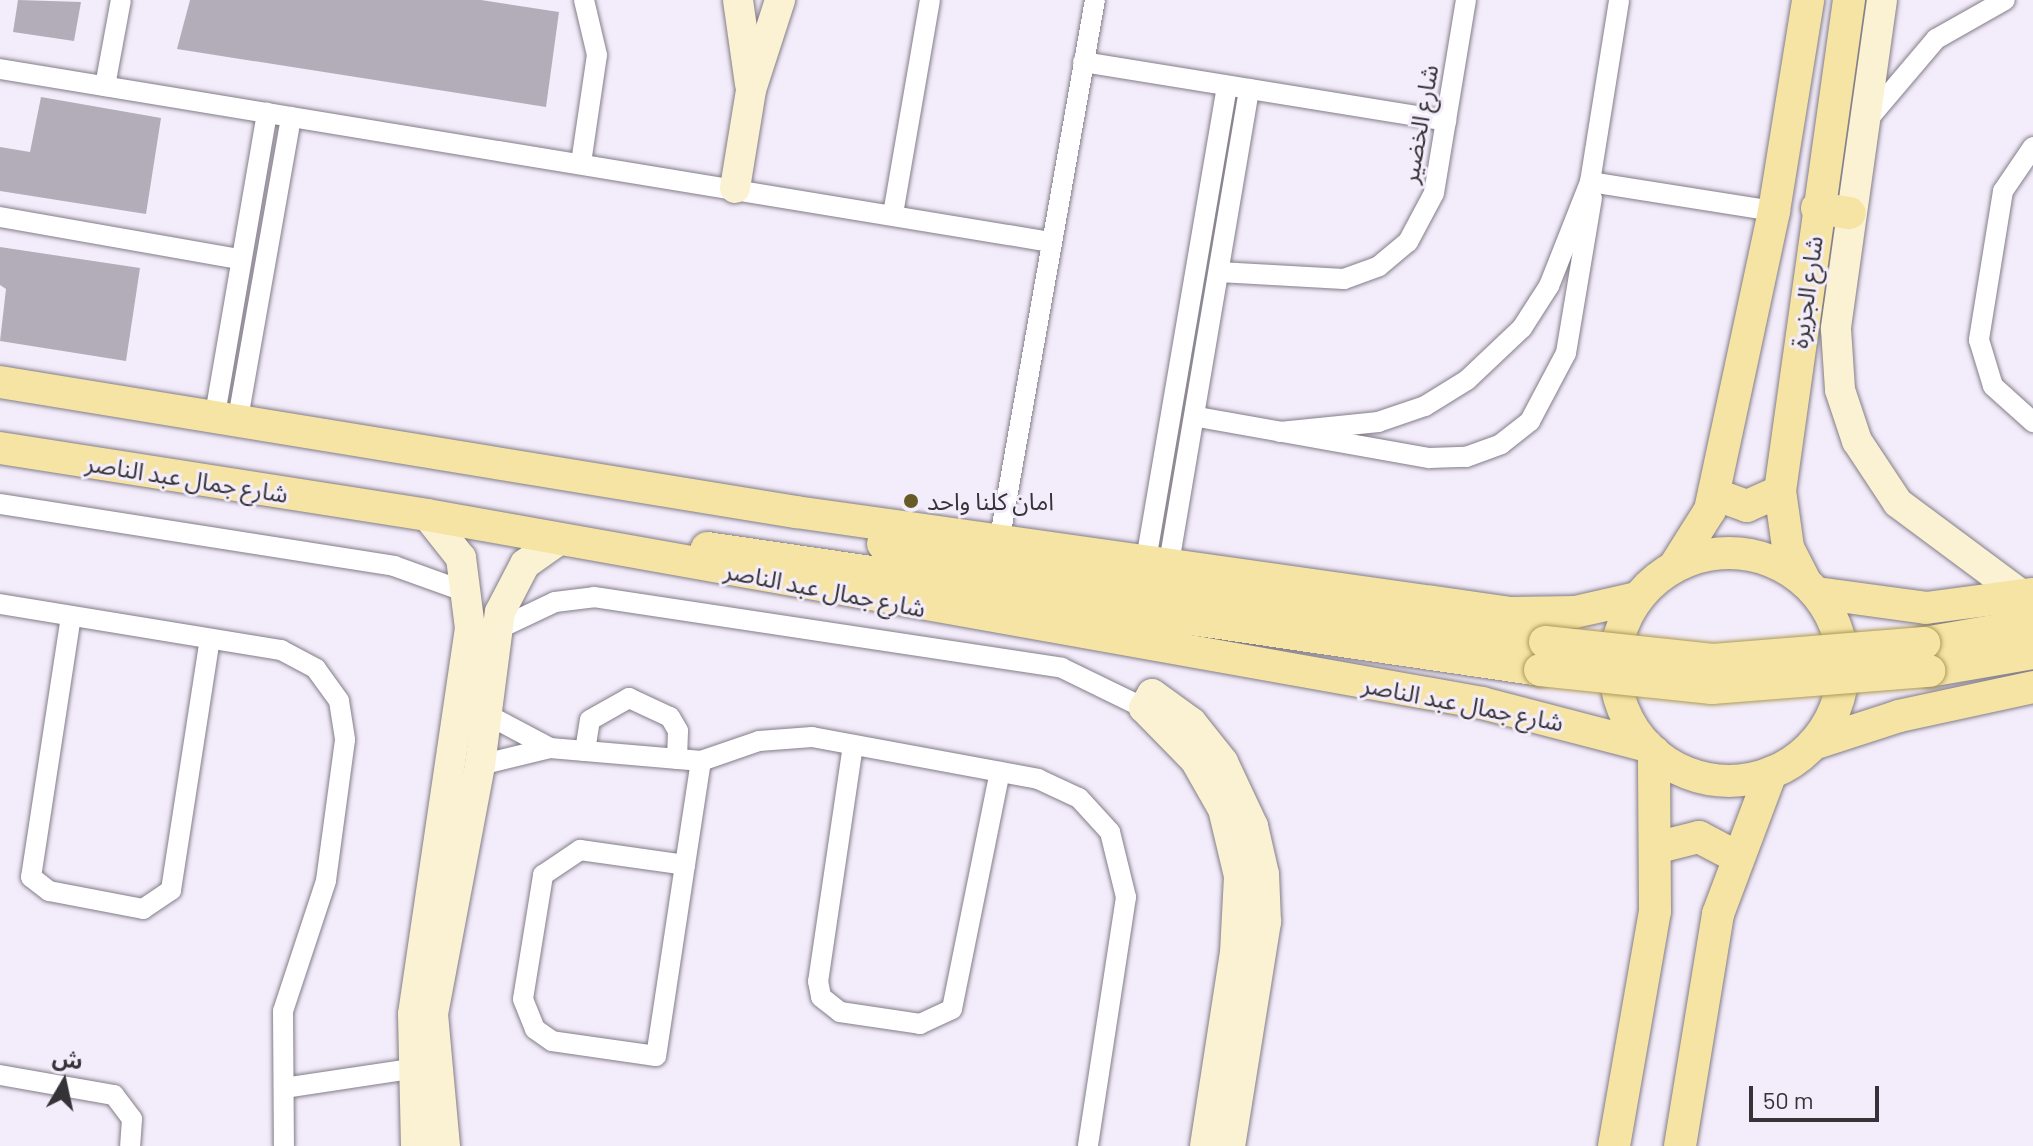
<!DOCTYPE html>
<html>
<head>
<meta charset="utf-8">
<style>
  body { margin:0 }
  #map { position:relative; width:2033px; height:1146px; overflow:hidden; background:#f3ecfa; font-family:Barlow,"Noto Sans Arabic",sans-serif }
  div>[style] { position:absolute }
  .building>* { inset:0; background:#b3adb9 }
  .roads { filter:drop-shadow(0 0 2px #837d89) drop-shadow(0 0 2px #837d89) }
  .street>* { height:20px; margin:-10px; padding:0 10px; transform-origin:10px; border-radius:10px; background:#fff }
  .secondary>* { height:30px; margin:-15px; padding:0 15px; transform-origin:15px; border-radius:15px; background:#faf2d2 }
  .primary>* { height:32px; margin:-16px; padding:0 16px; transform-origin:16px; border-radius:16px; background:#f5e4a4 }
  .primary>.ring { margin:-16px; padding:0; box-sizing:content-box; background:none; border:32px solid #f5e4a4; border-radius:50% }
  .bridges { filter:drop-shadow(0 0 2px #ad9a57) drop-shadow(0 0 2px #ad9a57) }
  .primary-bridge>* { height:32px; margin:-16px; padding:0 16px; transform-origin:16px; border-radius:16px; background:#f5e4a4 }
  .dots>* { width:22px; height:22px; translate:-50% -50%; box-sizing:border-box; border:4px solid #f3ecfa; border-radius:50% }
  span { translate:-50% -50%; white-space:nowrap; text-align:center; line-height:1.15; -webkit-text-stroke:6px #f3ecfa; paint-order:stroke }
  .street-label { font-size:24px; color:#353338 }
  .poi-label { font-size:24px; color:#353338 }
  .left { translate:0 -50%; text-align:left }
  .north { position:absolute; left:24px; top:1042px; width:80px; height:80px; -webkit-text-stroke:6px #f3ecfa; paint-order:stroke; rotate:9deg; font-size:22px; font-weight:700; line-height:32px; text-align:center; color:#353338 }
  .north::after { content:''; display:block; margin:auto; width:28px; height:36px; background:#353338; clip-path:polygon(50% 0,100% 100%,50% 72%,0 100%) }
  .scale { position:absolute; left:1749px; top:1086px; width:130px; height:36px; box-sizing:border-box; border:4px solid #353338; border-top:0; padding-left:10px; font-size:24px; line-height:28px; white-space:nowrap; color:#353338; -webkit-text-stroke:6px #f3ecfa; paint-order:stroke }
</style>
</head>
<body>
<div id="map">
  <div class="building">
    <div style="clip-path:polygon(18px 0,81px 2px,74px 41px,13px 32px)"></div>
    <div style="clip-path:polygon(190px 0,481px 0,559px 12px,546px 107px,177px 49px)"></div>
    <div style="clip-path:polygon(41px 97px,161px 118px,146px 214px,0 191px,0 147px,30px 152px)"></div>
    <div style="clip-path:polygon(0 247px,140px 268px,126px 361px,0 341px,6px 289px,0 285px)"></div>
  </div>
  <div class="roads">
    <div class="street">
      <div style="left:1083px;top:62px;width:368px;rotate:9.2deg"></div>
      <div style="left:0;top:69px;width:1065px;rotate:9.35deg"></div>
      <div style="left:105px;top:86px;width:87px;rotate:-79.5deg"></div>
      <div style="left:1869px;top:118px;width:104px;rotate:-49.7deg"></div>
      <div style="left:1936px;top:39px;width:79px;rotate:-29.5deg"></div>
      <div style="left:2033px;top:147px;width:53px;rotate:124.3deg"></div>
      <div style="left:2003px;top:191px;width:151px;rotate:99.2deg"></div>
      <div style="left:1979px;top:340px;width:48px;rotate:73.1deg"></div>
      <div style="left:1993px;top:386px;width:54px;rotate:42deg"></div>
      <div style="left:581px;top:163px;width:109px;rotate:-81.6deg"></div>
      <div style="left:597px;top:55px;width:57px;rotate:-103.3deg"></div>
      <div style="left:1590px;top:182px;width:186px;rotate:9deg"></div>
      <div style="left:893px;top:214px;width:217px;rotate:-80.2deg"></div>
      <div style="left:0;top:217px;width:243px;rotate:10deg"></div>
      <div style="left:1219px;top:272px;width:125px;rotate:3.2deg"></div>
      <div style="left:1344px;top:279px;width:37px;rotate:-20deg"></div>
      <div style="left:1379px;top:266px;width:38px;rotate:-40deg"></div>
      <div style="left:1408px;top:242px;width:55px;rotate:-62deg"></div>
      <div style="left:1434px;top:193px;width:196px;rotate:-80.6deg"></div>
      <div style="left:1198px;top:417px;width:235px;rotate:10.1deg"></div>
      <div style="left:1429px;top:458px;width:37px;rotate:-2deg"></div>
      <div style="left:1466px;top:457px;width:37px;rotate:-20deg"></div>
      <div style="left:1501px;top:444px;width:37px;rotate:-38deg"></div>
      <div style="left:1530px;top:421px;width:77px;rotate:-62.1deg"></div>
      <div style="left:1566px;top:353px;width:157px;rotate:-80.5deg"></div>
      <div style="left:214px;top:420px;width:312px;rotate:-80.2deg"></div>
      <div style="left:237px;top:424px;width:312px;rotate:-80deg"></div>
      <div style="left:1280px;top:432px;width:99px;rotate:-5.8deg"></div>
      <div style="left:1378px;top:422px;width:50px;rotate:-18.8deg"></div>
      <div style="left:1425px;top:406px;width:49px;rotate:-31.8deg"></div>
      <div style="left:1467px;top:380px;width:76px;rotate:-43.4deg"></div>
      <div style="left:1522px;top:328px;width:50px;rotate:-57.3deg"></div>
      <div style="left:1549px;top:286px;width:112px;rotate:-68.5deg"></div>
      <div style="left:1590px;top:182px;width:184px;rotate:-80.9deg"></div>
      <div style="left:0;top:504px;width:399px;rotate:8.9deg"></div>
      <div style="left:394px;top:566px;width:80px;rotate:19.8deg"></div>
      <div style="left:1000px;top:537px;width:545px;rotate:-79.97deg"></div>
      <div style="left:1146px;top:560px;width:481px;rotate:-80.3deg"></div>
      <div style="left:1169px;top:563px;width:481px;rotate:-80.4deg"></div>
      <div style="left:0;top:604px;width:285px;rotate:9.3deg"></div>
      <div style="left:281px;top:650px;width:40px;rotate:28deg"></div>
      <div style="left:316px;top:669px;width:39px;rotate:54deg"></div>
      <div style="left:339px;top:701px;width:39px;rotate:81deg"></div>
      <div style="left:345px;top:740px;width:142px;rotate:97.7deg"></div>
      <div style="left:326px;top:881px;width:137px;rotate:108.3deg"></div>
      <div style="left:283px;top:1011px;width:135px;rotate:89.6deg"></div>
      <div style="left:71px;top:616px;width:264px;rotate:98.7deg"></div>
      <div style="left:31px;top:877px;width:23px;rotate:38deg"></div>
      <div style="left:49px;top:891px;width:96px;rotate:10.8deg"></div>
      <div style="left:143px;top:909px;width:34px;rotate:-34deg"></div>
      <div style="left:171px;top:890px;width:254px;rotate:-81.2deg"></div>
      <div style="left:496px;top:630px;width:65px;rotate:-25.4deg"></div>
      <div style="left:555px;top:602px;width:39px;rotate:-7deg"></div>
      <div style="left:594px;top:597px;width:473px;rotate:8.6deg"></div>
      <div style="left:1062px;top:668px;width:91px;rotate:26deg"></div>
      <div style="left:488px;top:715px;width:70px;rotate:28deg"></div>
      <div style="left:853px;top:745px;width:239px;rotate:98.4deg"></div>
      <div style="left:818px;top:981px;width:16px;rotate:79deg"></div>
      <div style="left:821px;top:997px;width:24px;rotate:38deg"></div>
      <div style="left:840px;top:1012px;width:81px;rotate:8.5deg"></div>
      <div style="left:920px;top:1024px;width:35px;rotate:-25deg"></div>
      <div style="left:952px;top:1009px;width:242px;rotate:-78.6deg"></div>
      <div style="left:585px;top:751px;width:31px;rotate:-81deg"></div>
      <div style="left:590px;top:720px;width:45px;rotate:-29.4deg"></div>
      <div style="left:629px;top:698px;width:45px;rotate:24.9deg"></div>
      <div style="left:670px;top:717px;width:16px;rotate:60deg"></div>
      <div style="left:678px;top:731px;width:28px;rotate:92deg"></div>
      <div style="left:480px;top:765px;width:72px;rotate:-13.7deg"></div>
      <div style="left:550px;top:748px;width:152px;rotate:4.9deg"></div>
      <div style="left:701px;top:761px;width:61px;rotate:-19deg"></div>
      <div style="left:759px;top:741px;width:53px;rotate:-4.3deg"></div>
      <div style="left:812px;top:737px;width:230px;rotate:10.5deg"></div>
      <div style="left:1038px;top:779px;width:45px;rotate:24.9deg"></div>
      <div style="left:1079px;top:798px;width:46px;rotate:47.6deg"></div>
      <div style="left:1110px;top:832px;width:67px;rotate:76.2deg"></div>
      <div style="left:1126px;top:897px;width:252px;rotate:98.7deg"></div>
      <div style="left:685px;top:865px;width:193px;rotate:98.6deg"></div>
      <div style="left:656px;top:1056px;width:105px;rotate:-171.8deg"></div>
      <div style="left:552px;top:1041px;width:21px;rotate:-145deg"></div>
      <div style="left:535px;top:1029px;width:32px;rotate:-112deg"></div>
      <div style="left:523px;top:999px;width:126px;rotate:-80.8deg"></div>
      <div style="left:543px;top:875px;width:45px;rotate:-34deg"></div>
      <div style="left:580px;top:850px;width:106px;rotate:8.1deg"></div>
      <div style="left:685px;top:865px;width:105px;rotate:-81.3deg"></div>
      <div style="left:0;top:1075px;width:116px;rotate:10deg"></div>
      <div style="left:114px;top:1095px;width:30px;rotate:53deg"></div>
      <div style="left:132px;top:1119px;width:27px;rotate:94deg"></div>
      <div style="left:284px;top:1088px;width:127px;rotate:-8.6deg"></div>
    </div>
    <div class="secondary">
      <div style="left:738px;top:0;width:85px;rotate:81.9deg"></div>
      <div style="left:1882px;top:0;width:332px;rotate:98deg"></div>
      <div style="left:1836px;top:329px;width:61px;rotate:86.2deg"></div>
      <div style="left:1840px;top:390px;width:54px;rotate:71.6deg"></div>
      <div style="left:1857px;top:441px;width:74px;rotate:56.5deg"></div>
      <div style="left:1898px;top:503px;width:156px;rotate:36.6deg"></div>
      <div style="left:735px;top:188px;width:99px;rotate:-80.7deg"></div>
      <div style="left:751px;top:90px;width:95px;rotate:-72.1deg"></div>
      <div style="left:416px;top:1146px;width:132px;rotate:-91.3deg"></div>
      <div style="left:413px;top:1014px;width:390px;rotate:-81.6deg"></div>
      <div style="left:470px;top:628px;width:71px;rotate:-97.3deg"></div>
      <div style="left:461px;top:558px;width:55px;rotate:-128.3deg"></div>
      <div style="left:445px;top:1146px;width:133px;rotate:-95.2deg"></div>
      <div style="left:433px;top:1014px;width:253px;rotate:-79.3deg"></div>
      <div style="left:480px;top:765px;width:154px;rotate:-82.6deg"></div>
      <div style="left:500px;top:612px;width:54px;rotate:-62.5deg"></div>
      <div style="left:525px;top:564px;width:42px;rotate:-35.2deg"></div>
      <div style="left:1205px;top:1146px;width:195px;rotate:-81.2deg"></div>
      <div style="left:1235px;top:953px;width:77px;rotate:-87deg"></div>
      <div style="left:1239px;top:876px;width:69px;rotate:-103.4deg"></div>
      <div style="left:1223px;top:809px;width:56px;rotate:-119.7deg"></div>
      <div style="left:1195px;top:760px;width:73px;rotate:-134.4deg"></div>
      <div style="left:1144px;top:708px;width:16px;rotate:-60deg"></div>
      <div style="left:1152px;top:694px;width:49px;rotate:35.9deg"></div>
      <div style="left:1192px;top:723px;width:50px;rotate:51.5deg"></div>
      <div style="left:1223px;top:762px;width:71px;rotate:64.9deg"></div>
      <div style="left:1253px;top:826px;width:49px;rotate:77.1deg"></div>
      <div style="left:1264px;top:874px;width:48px;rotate:87.6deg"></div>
      <div style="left:1266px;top:922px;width:227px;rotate:99.1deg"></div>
    </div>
    <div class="primary">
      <div style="left:1817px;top:208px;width:33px;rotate:9deg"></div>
      <div style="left:0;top:382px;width:807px;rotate:9.28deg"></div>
      <div style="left:796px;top:512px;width:722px;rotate:8.04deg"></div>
      <div style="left:1511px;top:613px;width:64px;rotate:-0.9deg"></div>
      <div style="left:1575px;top:612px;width:64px;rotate:-12.7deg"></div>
      <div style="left:0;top:448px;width:432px;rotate:8.9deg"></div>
      <div style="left:427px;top:515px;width:1072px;rotate:10.1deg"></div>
      <div style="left:1482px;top:703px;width:171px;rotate:14.6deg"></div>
      <div style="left:1714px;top:494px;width:35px;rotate:20deg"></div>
      <div style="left:1747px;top:506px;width:36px;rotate:-24deg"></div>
      <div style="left:883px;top:544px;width:669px;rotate:8.42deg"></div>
      <div style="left:707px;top:548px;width:842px;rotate:8.33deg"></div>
      <div class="ring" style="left:1615px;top:553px;width:196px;height:196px"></div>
      <div style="left:1674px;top:567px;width:67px;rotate:-57.7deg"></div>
      <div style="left:1710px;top:510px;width:306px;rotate:-77.9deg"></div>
      <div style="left:1774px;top:211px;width:214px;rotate:-80.8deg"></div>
      <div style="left:1805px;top:581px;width:38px;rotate:-117deg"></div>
      <div style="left:1788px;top:547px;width:57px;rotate:-98.1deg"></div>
      <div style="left:1780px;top:491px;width:496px;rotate:-82deg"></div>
      <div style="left:1817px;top:593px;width:110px;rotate:7.8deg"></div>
      <div style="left:1926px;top:608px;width:108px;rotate:-7.5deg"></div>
      <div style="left:1924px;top:643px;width:111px;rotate:-9.9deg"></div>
      <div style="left:1929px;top:671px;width:106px;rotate:-9.8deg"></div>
      <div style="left:1813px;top:744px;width:90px;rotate:-18deg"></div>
      <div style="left:1899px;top:716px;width:137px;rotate:-12.2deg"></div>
      <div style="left:1659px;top:847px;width:41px;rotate:-14deg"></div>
      <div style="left:1699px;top:837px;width:41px;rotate:27.8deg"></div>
      <div style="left:1614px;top:1146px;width:239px;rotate:-80.1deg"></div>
      <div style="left:1655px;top:911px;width:159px;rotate:-90.4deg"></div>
      <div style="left:1680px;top:1146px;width:235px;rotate:-80.7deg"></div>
      <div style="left:1718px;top:914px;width:151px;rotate:-69.4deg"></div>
    </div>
  </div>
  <div class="bridges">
    <div class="primary-bridge">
      <div style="left:1545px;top:642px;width:169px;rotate:6.1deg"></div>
      <div style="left:1713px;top:660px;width:212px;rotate:-4.6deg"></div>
      <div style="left:1540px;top:670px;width:173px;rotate:6deg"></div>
      <div style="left:1712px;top:688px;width:218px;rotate:-4.5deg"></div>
    </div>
  </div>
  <div class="dots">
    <div style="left:911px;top:501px;background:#675a27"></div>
  </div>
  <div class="street-label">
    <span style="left:1419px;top:124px;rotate:-80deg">شارع الخضير</span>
    <span style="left:1806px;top:292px;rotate:-82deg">شارع الجزيرة</span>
    <span style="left:187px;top:478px;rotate:9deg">شارع جمال عبد الناصر</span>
    <span style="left:825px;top:589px;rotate:11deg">شارع جمال عبد الناصر</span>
    <span style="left:1463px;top:703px;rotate:11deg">شارع جمال عبد الناصر</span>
  </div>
  <div class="poi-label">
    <span class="left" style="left:927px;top:501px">امان كلنا واحد</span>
  </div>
  <div class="north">ش</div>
  <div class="scale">50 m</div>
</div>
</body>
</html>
